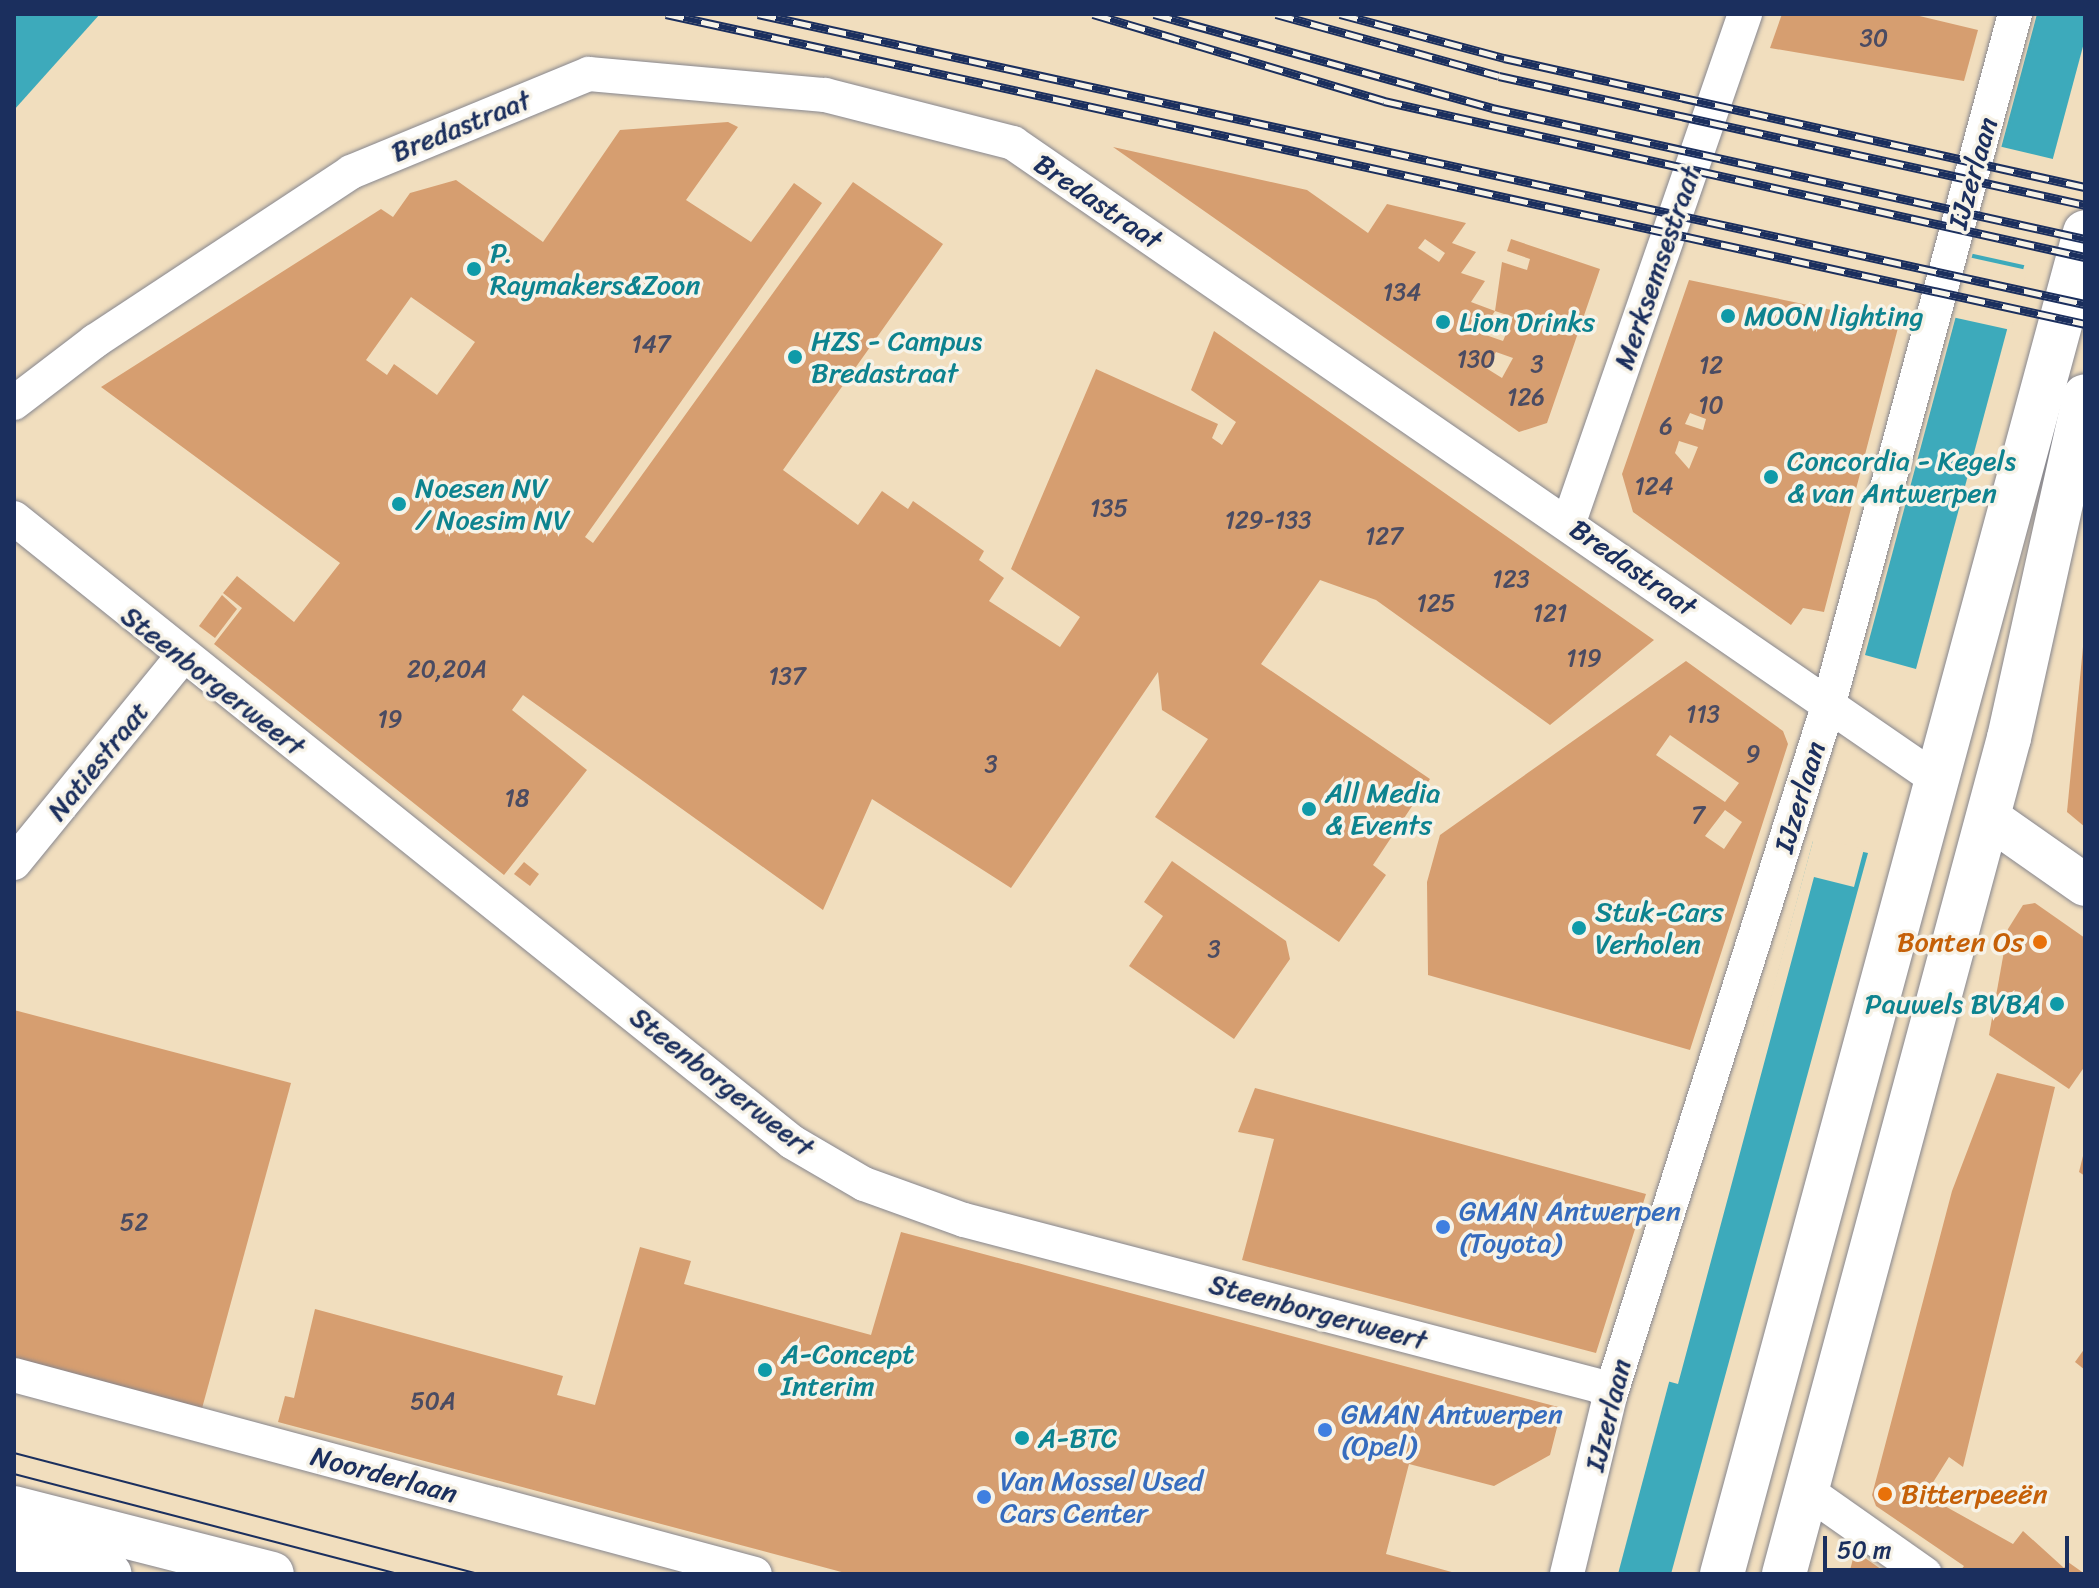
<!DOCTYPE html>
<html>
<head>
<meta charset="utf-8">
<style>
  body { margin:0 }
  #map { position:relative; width:2099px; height:1588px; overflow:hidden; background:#f1debe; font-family:Sriracha,sans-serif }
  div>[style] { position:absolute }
  .water>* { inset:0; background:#3daabb }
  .pier>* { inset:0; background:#f1debe }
  .building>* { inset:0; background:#d69e70 }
  .roads { filter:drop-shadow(0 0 2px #86868e) drop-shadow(0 0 2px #86868e) }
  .minor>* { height:34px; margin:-17px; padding:0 17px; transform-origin:17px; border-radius:17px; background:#fff }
  .tertiary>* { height:42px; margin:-21px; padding:0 21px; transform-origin:21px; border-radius:21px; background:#fff }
  .primary>* { height:44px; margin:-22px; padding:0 22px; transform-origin:22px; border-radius:22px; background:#fff }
  .tram>* { height:2px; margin:-1px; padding:0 1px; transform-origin:1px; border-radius:1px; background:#1b2f5e }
  .rail>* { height:9px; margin-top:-4.5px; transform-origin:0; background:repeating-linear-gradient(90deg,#f7f3e8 0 18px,#1b2f5e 0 36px); box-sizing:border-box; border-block:2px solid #1b2f5e }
  .dots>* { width:22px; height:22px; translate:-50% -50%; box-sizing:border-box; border:4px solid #f7f3e8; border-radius:50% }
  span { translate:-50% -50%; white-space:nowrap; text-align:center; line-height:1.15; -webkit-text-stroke:7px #f7f3e8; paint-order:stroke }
  .number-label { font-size:24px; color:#4a4b62 }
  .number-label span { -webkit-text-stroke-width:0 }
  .street-label { font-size:28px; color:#1b2f5e }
  .culture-label { font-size:28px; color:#0d838f }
  .left { translate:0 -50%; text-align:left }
  .right { translate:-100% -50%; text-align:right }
  .food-label { font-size:28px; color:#c56008 }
  .shop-label { font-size:28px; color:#366cbe }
  .frame { position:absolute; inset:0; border:16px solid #1b2f5e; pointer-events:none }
  .scale { position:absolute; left:1823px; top:1536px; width:246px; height:36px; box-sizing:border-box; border:4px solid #1b2f5e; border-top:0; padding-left:10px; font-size:24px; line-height:28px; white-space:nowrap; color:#1b2f5e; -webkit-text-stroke:6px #f7f3e8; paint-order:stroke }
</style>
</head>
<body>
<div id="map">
  <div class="water">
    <div style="clip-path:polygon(14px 14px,100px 14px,14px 110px)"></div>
    <div style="clip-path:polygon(2037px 14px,2085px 14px,2085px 39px,1916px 669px,1865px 655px)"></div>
    <div style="clip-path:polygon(1813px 841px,1868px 853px,1671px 1574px,1618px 1574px)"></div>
  </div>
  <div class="pier">
    <div style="clip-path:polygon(1998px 146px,2057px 160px,2028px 266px,1969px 253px)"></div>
    <div style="clip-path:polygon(1968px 257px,2027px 270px,2011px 330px,1952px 317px)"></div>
    <div style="clip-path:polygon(1814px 837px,1864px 849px,1854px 887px,1814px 877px,1678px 1384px,1667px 1381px)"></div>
  </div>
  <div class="building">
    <div style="clip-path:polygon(1782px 14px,1911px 14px,1978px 30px,1964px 81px,1770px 48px)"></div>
    <div style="clip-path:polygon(evenodd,728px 122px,738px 127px,686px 200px,751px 242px,794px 183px,822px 203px,585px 537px,593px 543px,853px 182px,943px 244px,783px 470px,858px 525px,882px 491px,908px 509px,913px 501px,984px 551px,979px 560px,1004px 578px,989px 601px,1060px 647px,1080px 617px,1011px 569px,1096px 369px,1218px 424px,1212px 438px,1222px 445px,1236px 422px,1191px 390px,1214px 331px,1654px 640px,1550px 725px,1376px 600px,1320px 580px,1261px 664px,1430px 779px,1373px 865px,1386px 875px,1339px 942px,1155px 817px,1208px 739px,1162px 710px,1158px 672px,1011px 888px,872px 799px,823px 910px,523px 695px,512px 710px,587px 770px,504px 875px,214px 644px,242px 608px,223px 593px,237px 576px,294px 622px,340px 563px,101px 387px,381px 209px,393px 217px,410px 193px,456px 180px,543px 242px,620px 130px,728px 122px,411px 297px,475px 342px,437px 395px,394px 364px,387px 375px,366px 360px,411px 297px)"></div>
    <div style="clip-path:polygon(evenodd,1113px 147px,1307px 190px,1368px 233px,1387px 204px,1466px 223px,1452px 243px,1476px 252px,1461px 273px,1485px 281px,1471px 302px,1495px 311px,1502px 262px,1527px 270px,1530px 259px,1507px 251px,1511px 239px,1600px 269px,1547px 423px,1519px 432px,1113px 147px,1425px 239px,1445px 253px,1439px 262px,1418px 248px,1425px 239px,1113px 147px,1495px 311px,1513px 317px,1503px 341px,1480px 333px,1495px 311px,1113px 147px,1496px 352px,1513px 358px,1502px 378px,1486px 368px,1496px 352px)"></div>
    <div style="clip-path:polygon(evenodd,1689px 280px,1899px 324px,1824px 612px,1803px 608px,1791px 625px,1633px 512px,1622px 474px,1689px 280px,1690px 413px,1706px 419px,1703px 430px,1685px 424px,1690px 413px,1689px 280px,1679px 441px,1698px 447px,1689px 469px,1675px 453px,1679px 441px)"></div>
    <div style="clip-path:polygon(222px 595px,237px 609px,215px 638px,199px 626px)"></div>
    <div style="clip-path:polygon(2083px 647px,2085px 647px,2085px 827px,2067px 812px)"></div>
    <div style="clip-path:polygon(evenodd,1686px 661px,1783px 731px,1788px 744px,1690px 1050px,1428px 975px,1427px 882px,1440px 835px,1686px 661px,1670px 735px,1739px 783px,1725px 802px,1656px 755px,1670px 735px,1686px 661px,1725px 810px,1742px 822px,1724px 849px,1705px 836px,1725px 810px)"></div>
    <div style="clip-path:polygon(1172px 861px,1286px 941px,1290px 959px,1234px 1039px,1129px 966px,1163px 916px,1144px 902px)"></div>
    <div style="clip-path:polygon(524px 862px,539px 874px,530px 886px,514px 874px)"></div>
    <div style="clip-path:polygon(2035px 903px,2085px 938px,2085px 1066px,2069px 1089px,1989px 1035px,2008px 929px,2023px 905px)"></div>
    <div style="clip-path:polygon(14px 1010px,291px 1083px,201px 1412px,14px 1362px)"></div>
    <div style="clip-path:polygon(1997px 1073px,2055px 1087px,1963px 1467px,1949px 1457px,1925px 1495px,2013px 1544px,2023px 1531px,2064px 1568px,2068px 1562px,2085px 1574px,1958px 1574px,1964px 1566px,1876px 1506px,1872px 1495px,1952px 1191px)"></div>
    <div style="clip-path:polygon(1255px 1088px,1646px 1194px,1596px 1353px,1242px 1260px,1274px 1139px,1238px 1132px)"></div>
    <div style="clip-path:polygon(2084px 1152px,2085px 1152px,2085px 1176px,2079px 1172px)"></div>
    <div style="clip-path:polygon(901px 1232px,1562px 1408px,1550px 1455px,1494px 1486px,1409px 1464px,1386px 1554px,1459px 1574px,849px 1574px,278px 1422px,285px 1396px,294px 1398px,315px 1309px,563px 1376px,557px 1395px,595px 1405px,640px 1247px,691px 1261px,684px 1284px,871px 1335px)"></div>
    <div style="clip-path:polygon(2085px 1348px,2085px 1370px,2075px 1362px)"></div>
    <div style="clip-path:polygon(1855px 1551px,1888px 1574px,1849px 1574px)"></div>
  </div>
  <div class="roads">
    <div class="minor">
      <div style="left:14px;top:403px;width:102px;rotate:-37.4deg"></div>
      <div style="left:95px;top:341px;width:307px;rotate:-33.4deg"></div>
      <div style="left:351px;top:172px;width:257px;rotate:-22.4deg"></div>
      <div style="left:589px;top:74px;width:237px;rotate:5.1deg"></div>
      <div style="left:825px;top:95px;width:194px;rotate:14.3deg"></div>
      <div style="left:1013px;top:143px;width:1121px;rotate:34.57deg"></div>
      <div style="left:14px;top:518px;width:997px;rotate:38.73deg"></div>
      <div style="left:792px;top:1142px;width:83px;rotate:30.3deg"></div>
      <div style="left:864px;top:1184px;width:106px;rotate:19.8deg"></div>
      <div style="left:964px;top:1220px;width:656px;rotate:14.65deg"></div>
      <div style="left:1599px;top:1386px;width:15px;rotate:42deg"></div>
      <div style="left:1569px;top:522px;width:538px;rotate:-70.89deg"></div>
      <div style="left:14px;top:863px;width:264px;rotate:-50.8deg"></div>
      <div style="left:14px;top:1375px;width:767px;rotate:15.03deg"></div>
      <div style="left:1807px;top:1491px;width:144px;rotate:35.1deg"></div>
      <div style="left:1567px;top:1574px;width:183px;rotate:-76.4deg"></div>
      <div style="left:1610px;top:1396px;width:727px;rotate:-72.46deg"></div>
      <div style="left:1829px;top:703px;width:714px;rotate:-74.89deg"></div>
    </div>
    <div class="tertiary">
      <div style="left:1988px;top:817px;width:118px;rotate:35deg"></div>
    </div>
    <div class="primary">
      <div style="left:14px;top:1508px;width:266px;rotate:14.3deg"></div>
      <div style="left:14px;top:1548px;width:99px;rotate:15.2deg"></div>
      <div style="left:1722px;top:1574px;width:1390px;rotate:-74.86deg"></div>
      <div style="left:1784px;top:1574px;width:866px;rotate:-74.94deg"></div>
      <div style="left:2009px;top:738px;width:350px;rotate:-77.5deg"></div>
    </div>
  </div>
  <div class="tram">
    <div style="left:14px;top:1453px;width:481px;rotate:14.6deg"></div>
    <div style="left:14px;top:1474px;width:397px;rotate:14.6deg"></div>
  </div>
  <div class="rail">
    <div style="left:666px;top:14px;width:1452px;rotate:12.32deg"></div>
    <div style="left:758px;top:14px;width:1358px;rotate:12.33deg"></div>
    <div style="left:1093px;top:14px;width:304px;rotate:16.6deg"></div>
    <div style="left:1384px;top:101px;width:718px;rotate:12.55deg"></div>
    <div style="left:1154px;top:14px;width:351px;rotate:15.5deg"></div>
    <div style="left:1492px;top:108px;width:607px;rotate:12.46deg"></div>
    <div style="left:1276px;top:14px;width:231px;rotate:15.5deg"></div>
    <div style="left:1499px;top:76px;width:600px;rotate:12.41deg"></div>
    <div style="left:1340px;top:14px;width:170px;rotate:15deg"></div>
    <div style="left:1504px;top:58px;width:595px;rotate:12.52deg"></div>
  </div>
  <div class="dots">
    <div style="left:474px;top:269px;background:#0f9aa8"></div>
    <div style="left:1728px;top:316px;background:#0f9aa8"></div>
    <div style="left:1443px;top:322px;background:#0f9aa8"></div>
    <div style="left:795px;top:357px;background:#0f9aa8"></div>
    <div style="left:1771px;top:477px;background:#0f9aa8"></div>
    <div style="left:399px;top:504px;background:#0f9aa8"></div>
    <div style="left:1309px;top:809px;background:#0f9aa8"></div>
    <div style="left:1579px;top:928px;background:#0f9aa8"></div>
    <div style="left:2040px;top:942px;background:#e8710a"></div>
    <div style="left:2057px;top:1004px;background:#0f9aa8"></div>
    <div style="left:1443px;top:1227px;background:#3f7fe0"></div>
    <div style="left:765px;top:1370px;background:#0f9aa8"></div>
    <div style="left:1325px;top:1430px;background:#3f7fe0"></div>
    <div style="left:1022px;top:1438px;background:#0f9aa8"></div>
    <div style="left:1885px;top:1494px;background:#e8710a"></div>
    <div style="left:984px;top:1497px;background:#3f7fe0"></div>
  </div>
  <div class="number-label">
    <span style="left:1874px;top:39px">30</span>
    <span style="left:1402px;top:293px">134</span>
    <span style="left:651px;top:345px">147</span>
    <span style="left:1476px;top:360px">130</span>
    <span style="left:1537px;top:365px">3</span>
    <span style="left:1711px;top:366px">12</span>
    <span style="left:1526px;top:398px">126</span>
    <span style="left:1711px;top:406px">10</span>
    <span style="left:1666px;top:427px">6</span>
    <span style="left:1654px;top:487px">124</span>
    <span style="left:1109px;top:509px">135</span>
    <span style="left:1268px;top:521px">129-133</span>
    <span style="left:1384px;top:537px">127</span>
    <span style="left:1511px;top:580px">123</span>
    <span style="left:1436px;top:604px">125</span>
    <span style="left:1550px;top:614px">121</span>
    <span style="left:1584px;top:659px">119</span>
    <span style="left:447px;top:670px">20,20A</span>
    <span style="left:787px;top:677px">137</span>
    <span style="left:1703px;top:715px">113</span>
    <span style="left:390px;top:720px">19</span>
    <span style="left:1753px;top:755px">9</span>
    <span style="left:991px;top:765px">3</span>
    <span style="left:517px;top:799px">18</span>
    <span style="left:1698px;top:816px">7</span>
    <span style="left:1214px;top:950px">3</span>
    <span style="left:134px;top:1223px">52</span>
    <span style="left:433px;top:1402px">50A</span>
  </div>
  <div class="street-label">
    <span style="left:461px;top:126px;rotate:-22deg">Bredastraat</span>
    <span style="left:1973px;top:173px;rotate:-74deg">IJzerlaan</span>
    <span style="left:1098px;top:202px;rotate:34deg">Bredastraat</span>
    <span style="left:1657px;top:268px;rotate:-71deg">Merksemsestraat</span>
    <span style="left:1633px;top:568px;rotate:35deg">Bredastraat</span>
    <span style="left:213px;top:681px;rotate:38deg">Steenborgerweert</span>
    <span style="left:98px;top:761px;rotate:-51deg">Natiestraat</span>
    <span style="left:1800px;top:797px;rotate:-73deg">IJzerlaan</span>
    <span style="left:722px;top:1082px;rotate:38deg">Steenborgerweert</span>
    <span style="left:1318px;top:1312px;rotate:15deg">Steenborgerweert</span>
    <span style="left:1608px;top:1415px;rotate:-76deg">IJzerlaan</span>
    <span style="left:384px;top:1475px;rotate:15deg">Noorderlaan</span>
  </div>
  <div class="culture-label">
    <span class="left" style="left:490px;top:269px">P.<br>Raymakers&amp;Zoon</span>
    <span class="left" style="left:1744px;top:316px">MOON lighting</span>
    <span class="left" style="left:1459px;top:322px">Lion Drinks</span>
    <span class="left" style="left:811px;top:357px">HZS - Campus<br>Bredastraat</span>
    <span class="left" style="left:1787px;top:477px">Concordia - Kegels<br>&amp; van Antwerpen</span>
    <span class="left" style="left:415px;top:504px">Noesen NV<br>/ Noesim NV</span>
    <span class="left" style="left:1325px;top:809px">All Media<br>&amp; Events</span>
    <span class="left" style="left:1595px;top:928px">Stuk-Cars<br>Verholen</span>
    <span class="right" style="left:2041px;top:1004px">Pauwels BVBA</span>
    <span class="left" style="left:781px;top:1370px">A-Concept<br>Interim</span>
    <span class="left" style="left:1038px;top:1438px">A-BTC</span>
  </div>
  <div class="food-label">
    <span class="right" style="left:2024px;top:942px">Bonten Os</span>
    <span class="left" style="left:1901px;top:1494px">Bitterpeeën</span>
  </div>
  <div class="shop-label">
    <span class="left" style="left:1459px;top:1227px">GMAN Antwerpen<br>(Toyota)</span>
    <span class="left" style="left:1341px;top:1430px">GMAN Antwerpen<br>(Opel)</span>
    <span class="left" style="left:1000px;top:1497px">Van Mossel Used<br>Cars Center</span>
  </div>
  <div class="frame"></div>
  <div class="scale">50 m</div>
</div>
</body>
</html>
